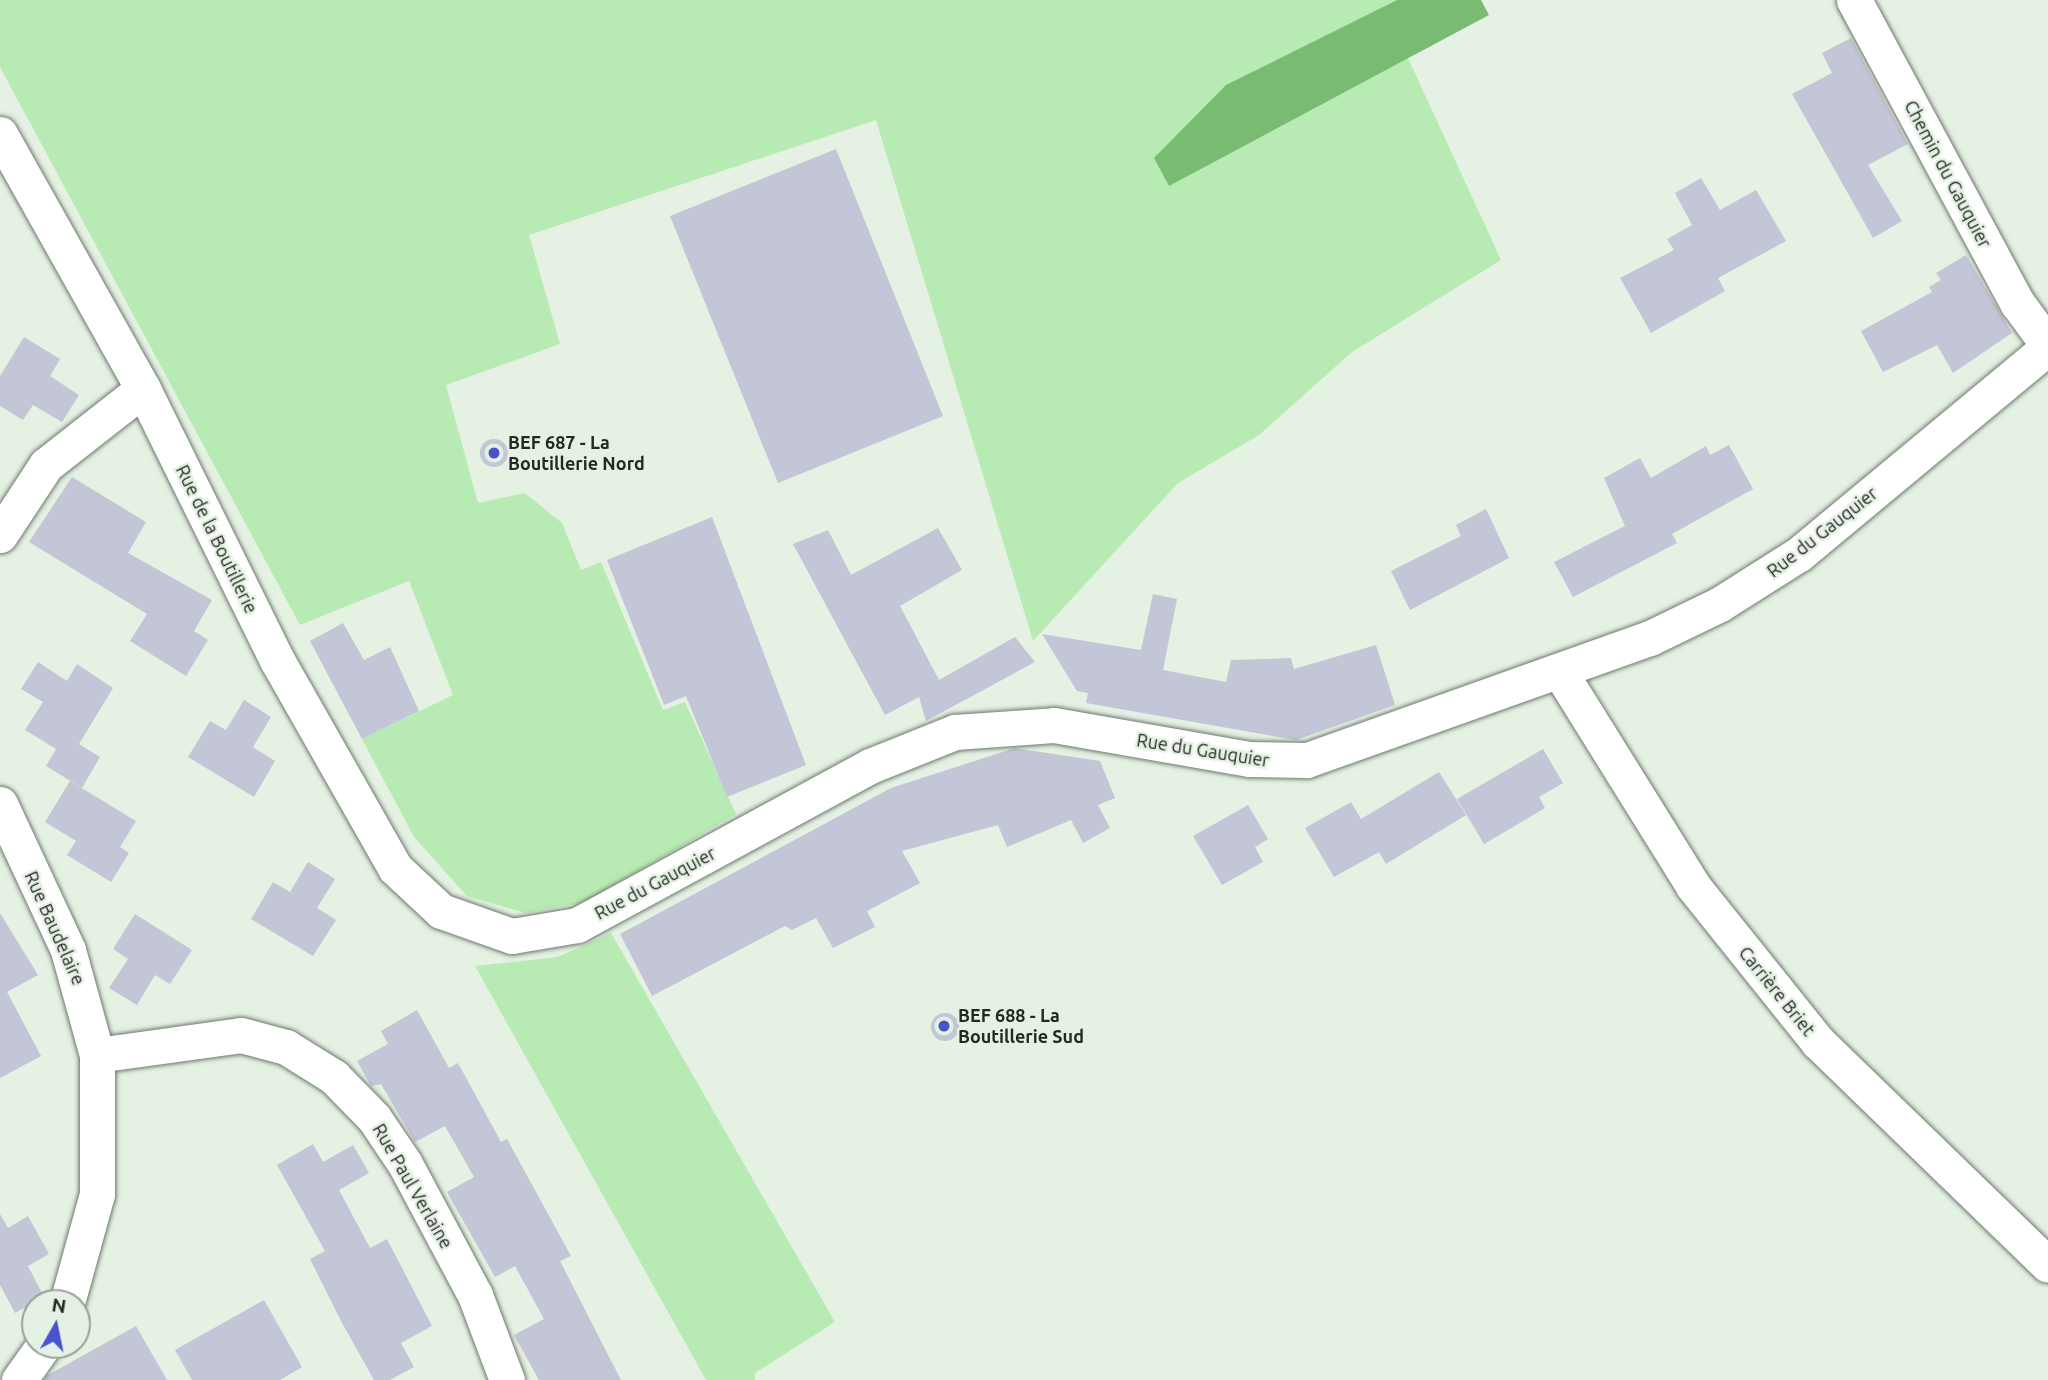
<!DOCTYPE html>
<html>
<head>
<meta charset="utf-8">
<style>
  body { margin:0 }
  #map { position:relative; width:2048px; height:1380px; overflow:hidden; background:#e4f1e3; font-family:Ubuntu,sans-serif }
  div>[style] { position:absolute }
  .green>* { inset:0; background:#b8ebb3 }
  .forest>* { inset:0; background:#7abb74 }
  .building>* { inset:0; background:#c2c6d6 }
  .round { border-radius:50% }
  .roads { filter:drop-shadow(0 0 2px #6e796d) drop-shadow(0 0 2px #6e796d) }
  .minor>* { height:35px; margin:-17.5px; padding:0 17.5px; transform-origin:17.5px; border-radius:17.5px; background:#fff }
  .dots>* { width:19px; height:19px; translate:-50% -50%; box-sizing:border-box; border:4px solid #e4f1e3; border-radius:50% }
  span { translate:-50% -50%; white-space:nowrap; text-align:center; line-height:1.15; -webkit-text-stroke:5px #e4f1e3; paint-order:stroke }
  .street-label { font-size:18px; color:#242823 }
  .poi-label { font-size:18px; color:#242823; font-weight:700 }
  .left { translate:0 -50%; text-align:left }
  .north { position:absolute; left:21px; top:1289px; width:70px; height:70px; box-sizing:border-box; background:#e4f1e3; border:2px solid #97a196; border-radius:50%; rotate:9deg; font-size:19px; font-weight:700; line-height:28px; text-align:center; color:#242823 }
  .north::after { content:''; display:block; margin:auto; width:24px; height:32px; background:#4a54ca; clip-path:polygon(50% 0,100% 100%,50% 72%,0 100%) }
</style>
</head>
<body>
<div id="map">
  <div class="green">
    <div style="clip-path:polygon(0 0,1397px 0,1384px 6px,1501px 260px,1352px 352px,1259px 435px,1178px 483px,1033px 641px,876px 120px,529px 235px,560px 344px,446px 385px,478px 503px,525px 493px,562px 523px,581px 570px,601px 562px,663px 710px,685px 702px,736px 814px,585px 902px,525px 913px,467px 896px,414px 837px,362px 739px,453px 695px,409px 581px,300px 625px,0 67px)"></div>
    <div style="clip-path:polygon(611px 933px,835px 1322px,755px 1373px,755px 1380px,706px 1380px,475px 966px,558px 957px)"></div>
  </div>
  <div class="forest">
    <div style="clip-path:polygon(1397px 0,1481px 0,1489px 15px,1169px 186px,1154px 158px,1226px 85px)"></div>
  </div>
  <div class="building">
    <div style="clip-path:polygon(1851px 38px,1908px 144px,1868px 165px,1902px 221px,1873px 238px,1792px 94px,1832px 73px,1822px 53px)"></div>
    <div style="clip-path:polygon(836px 149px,943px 416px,778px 483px,670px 216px)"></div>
    <div style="clip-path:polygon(1701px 178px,1720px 210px,1756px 190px,1786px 241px,1718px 278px,1725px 291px,1651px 333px,1620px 278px,1674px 250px,1667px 239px,1692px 225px,1675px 193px)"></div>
    <div style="clip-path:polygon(1966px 255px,2012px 333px,1953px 373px,1937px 345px,1883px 372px,1861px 331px,1932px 292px,1929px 287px,1941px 280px,1936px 273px)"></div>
    <div style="clip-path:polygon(24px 337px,60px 359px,50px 376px,79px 395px,62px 422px,33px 405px,23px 420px,0 406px,0 376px)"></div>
    <div class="round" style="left:480px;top:439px;width:28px;height:28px"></div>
    <div style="clip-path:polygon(1729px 445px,1753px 489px,1672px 534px,1677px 543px,1573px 597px,1554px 562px,1625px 526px,1604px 478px,1640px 458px,1651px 478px,1706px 446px,1710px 455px)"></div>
    <div style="clip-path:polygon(72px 477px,146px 522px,128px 553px,212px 600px,194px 631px,208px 640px,186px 676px,130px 641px,147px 614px,29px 542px)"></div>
    <div style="clip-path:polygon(1486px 509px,1509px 558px,1410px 610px,1391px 571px,1461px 536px,1456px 525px)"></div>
    <div style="clip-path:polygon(712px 517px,806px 765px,727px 797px,686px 696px,664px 705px,607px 560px)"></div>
    <div style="clip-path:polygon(938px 528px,962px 570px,900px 606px,939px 680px,1015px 637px,1035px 662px,926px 721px,919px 697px,885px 715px,793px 544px,828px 530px,851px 575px)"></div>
    <div style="clip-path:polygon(1153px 594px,1177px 599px,1163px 670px,1226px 682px,1231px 660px,1291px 658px,1294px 669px,1376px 645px,1395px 705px,1296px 740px,1086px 703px,1088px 693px,1077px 691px,1042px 634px,1141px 650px)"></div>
    <div style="clip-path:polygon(343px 623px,364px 660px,390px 647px,419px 711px,362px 739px,310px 641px)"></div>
    <div style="clip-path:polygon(38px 662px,67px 681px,77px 664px,113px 688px,79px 744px,100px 757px,82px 788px,46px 766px,56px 749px,25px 730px,43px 702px,21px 689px)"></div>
    <div style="clip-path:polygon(244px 700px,271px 717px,253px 747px,275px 761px,254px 797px,188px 757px,210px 721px,226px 730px)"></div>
    <div style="clip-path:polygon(1015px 748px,1100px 761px,1115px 798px,1098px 805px,1110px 828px,1083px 843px,1071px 820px,1007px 847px,998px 825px,902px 851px,920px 883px,867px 911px,875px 927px,833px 948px,816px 918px,792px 930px,785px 926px,652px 996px,620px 934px,891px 788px)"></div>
    <div style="clip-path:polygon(1543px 749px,1563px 783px,1539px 797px,1545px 808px,1484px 844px,1457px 799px)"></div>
    <div style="clip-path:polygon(1439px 772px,1466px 815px,1386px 864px,1379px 852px,1334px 877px,1305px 828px,1351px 802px,1361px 819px)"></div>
    <div style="clip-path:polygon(70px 781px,136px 821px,120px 847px,129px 853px,111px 882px,67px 855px,76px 841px,45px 822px)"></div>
    <div style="clip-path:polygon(1248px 805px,1268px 839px,1255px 847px,1263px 862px,1222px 885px,1193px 836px)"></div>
    <div style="clip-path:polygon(308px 862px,335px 879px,317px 908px,336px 920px,313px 956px,251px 919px,273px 882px,290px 892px)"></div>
    <div style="clip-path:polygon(0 913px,38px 975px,7px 992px,41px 1056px,0 1078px)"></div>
    <div style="clip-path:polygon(135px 914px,192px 950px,170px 984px,155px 975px,137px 1005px,109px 988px,128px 959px,113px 949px)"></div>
    <div style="clip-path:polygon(417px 1010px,449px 1068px,458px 1063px,501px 1142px,507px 1139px,571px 1256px,560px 1261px,621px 1380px,539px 1380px,514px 1335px,544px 1319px,515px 1266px,495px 1277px,447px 1192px,474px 1177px,445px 1126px,415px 1142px,381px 1084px,371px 1086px,357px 1061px,388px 1044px,381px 1031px)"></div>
    <div class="round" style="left:931px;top:1013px;width:28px;height:28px"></div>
    <div style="clip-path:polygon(313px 1144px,323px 1162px,353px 1145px,369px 1173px,339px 1190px,370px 1248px,387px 1239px,432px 1326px,401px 1343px,414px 1367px,390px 1380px,374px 1380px,341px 1321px,310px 1259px,325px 1251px,277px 1165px)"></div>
    <div style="clip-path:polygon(0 1214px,8px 1228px,28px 1216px,49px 1254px,28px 1266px,44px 1297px,15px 1313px,0 1285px)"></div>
    <div style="clip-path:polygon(264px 1300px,302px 1367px,280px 1380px,192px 1380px,175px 1350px)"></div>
    <div style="clip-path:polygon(136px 1326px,167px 1380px,44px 1380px,46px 1376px)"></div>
  </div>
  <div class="roads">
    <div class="minor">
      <div style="left:1854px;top:0;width:345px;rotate:61.7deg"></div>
      <div style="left:2018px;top:304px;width:51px;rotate:53.8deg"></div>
      <div style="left:0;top:134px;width:292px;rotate:60.7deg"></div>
      <div style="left:143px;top:389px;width:302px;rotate:63.7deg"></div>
      <div style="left:277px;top:660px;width:239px;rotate:60.4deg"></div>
      <div style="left:395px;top:868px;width:63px;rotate:43.1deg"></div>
      <div style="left:441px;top:911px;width:75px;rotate:19.4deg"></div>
      <div style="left:512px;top:936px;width:66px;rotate:-9.6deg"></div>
      <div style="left:577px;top:925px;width:333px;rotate:-28.5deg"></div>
      <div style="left:870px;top:766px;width:92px;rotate:-21.8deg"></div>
      <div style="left:955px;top:732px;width:99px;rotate:-4deg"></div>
      <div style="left:1054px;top:725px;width:198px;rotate:9.9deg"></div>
      <div style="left:1249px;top:759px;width:58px;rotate:1deg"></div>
      <div style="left:1307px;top:760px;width:364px;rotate:-19.6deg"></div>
      <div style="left:1650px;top:638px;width:78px;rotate:-25.9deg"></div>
      <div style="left:1720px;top:604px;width:93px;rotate:-32.3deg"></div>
      <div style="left:1799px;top:554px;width:324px;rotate:-39.7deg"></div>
      <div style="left:0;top:535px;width:84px;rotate:-56.7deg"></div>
      <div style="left:46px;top:465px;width:123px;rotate:-38.1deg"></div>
      <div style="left:1560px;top:672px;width:252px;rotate:58.1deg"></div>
      <div style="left:1693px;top:886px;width:200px;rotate:51.3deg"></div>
      <div style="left:1818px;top:1042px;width:320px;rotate:44.1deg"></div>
      <div style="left:0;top:804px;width:161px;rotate:65deg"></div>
      <div style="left:68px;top:950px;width:109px;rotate:74.6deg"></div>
      <div style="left:97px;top:1055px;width:139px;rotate:90deg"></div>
      <div style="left:97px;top:1194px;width:113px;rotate:105.4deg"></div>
      <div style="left:97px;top:1055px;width:145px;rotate:-7.9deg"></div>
      <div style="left:241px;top:1035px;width:47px;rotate:14.9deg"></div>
      <div style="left:286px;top:1047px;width:57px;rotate:32deg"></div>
      <div style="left:334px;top:1077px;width:57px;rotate:45.7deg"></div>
      <div style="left:374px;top:1118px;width:55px;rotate:56deg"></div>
      <div style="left:405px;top:1164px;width:149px;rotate:61.9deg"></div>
      <div style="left:475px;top:1295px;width:91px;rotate:69.4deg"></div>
      <div style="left:19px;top:1380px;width:43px;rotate:-54.5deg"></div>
    </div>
  </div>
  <div class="dots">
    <div style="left:494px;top:453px;background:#4a54ca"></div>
    <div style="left:944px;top:1026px;background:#4a54ca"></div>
  </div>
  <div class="street-label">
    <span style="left:1948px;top:174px;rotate:62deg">Chemin du Gauquier</span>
    <span style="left:1822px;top:532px;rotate:-38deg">Rue du Gauquier</span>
    <span style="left:217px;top:539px;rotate:64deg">Rue de la Boutillerie</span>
    <span style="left:1203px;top:750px;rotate:9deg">Rue du Gauquier</span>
    <span style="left:655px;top:883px;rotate:-28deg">Rue du Gauquier</span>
    <span style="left:55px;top:928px;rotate:66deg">Rue Baudelaire</span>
    <span style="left:1777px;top:991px;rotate:51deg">Carrière Briet</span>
    <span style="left:413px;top:1186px;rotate:60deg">Rue Paul Verlaine</span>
  </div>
  <div class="poi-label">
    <span class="left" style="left:508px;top:453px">BEF 687 - La<br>Boutillerie Nord</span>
    <span class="left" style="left:958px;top:1026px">BEF 688 - La<br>Boutillerie Sud</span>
  </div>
  <div class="north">N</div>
</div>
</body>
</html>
